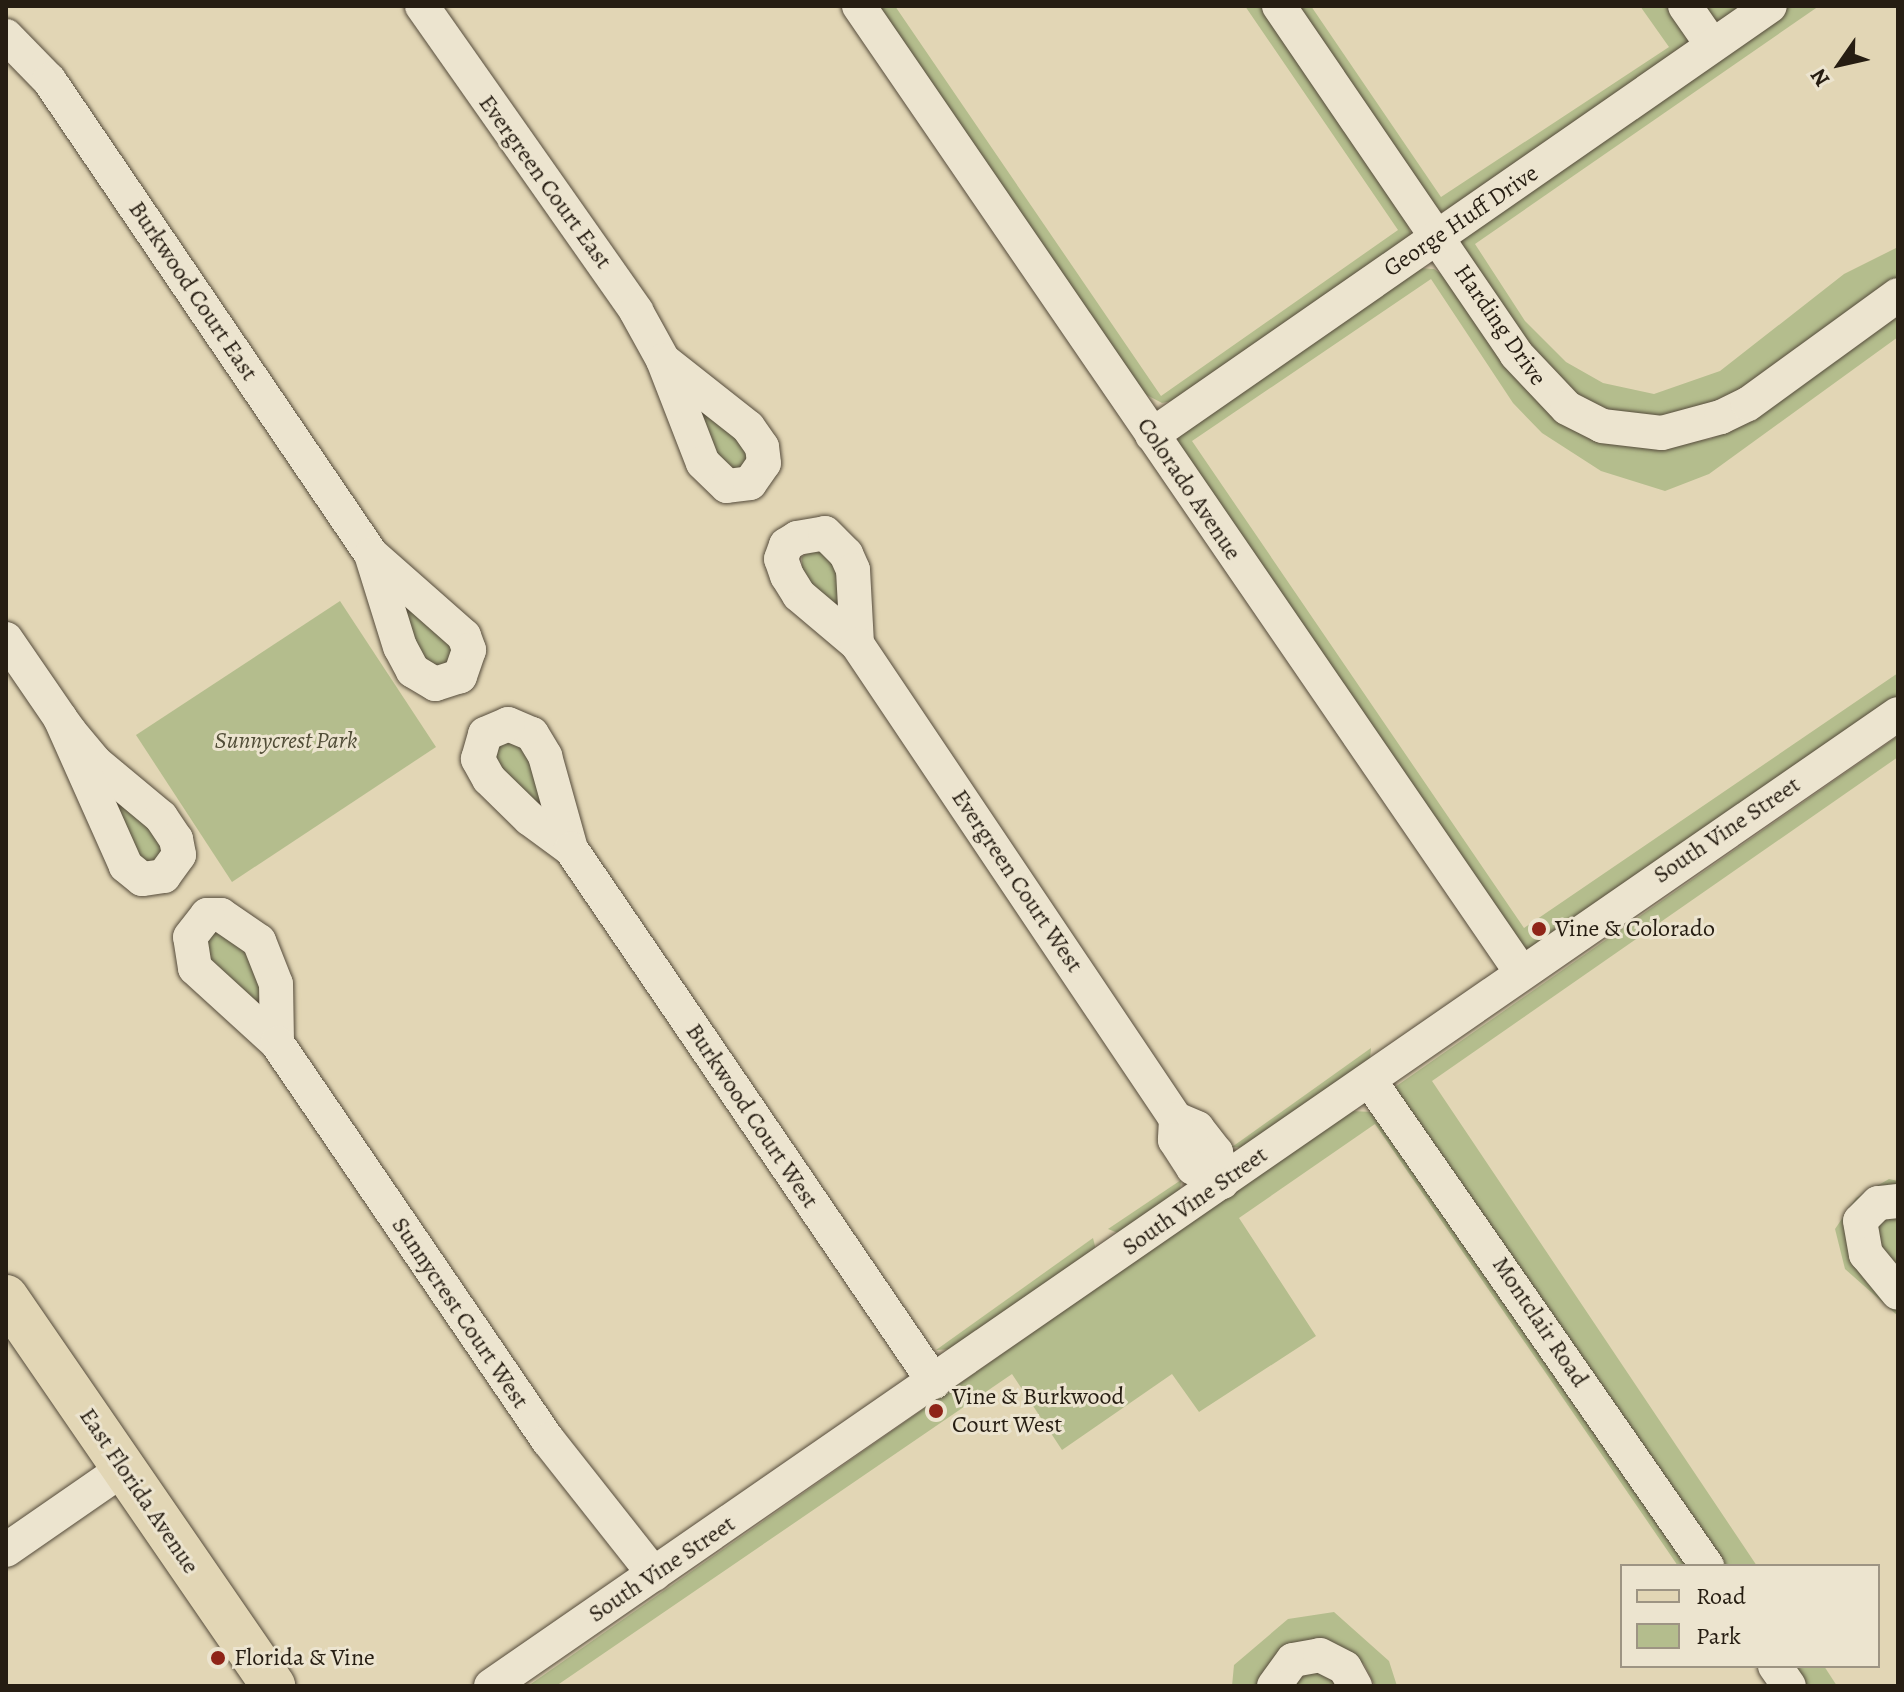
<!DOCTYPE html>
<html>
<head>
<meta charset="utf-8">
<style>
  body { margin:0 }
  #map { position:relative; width:1904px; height:1692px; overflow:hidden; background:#e2d6b5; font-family:Alegreya,serif }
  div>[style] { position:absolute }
  .green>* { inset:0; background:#b4bd8d }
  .roads { filter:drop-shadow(0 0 2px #554b3b) drop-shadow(0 0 2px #554b3b) }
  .minor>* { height:34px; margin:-17px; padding:0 17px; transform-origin:17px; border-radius:17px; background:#ece4cf }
  .major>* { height:44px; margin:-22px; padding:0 22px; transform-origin:22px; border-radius:22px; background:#e2d6b5 }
  .dots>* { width:22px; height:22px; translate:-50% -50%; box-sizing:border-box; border:4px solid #ece4cf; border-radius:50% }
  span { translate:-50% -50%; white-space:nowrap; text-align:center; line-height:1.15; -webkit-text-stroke:6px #ece4cf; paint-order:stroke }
  .street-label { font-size:24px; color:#261d12 }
  .park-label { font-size:24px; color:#514d37; font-style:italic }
  .poi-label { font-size:24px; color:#261d12 }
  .left { translate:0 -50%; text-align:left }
  .frame { position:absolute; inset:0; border:8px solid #261d12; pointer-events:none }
  .legend { position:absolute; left:1620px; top:1564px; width:260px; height:104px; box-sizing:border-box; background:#ece4cf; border:2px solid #9d9483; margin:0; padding:10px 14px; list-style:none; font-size:24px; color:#261d12 }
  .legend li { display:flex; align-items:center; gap:16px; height:40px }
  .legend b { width:40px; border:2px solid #9d9483 }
  .north { position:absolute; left:1800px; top:24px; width:80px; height:80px; -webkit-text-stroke:6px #ece4cf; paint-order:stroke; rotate:236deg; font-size:22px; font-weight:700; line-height:32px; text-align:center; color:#261d12 }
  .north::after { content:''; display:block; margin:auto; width:28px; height:36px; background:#261d12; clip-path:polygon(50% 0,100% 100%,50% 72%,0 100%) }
</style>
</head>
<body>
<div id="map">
  <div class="green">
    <div style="clip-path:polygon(875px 6px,895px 6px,1161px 396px,1398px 230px,1245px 6px,1264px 6px,1405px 215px,1412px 238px,1177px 400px,1162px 403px,1139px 391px)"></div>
    <div style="clip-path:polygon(1294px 6px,1311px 6px,1441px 197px,1669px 47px,1640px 6px,1673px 6px,1694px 44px,1458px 205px,1439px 213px)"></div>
    <div style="clip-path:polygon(1690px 6px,1754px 6px,1725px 25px)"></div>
    <div style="clip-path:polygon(1786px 6px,1819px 6px,1475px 244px,1525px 321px,1566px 362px,1603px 383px,1654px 394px,1720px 371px,1844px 274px,1898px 247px,1898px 285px,1739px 398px,1689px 420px,1613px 413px,1571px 395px,1539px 368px,1458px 242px)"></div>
    <div style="clip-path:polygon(1418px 268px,1434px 269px,1447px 278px,1522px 385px,1682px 443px,1710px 439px,1747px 422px,1898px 309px,1898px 337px,1709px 474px,1665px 491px,1601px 471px,1542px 433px,1513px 403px,1431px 279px,1192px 441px,1524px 928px,1898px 673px,1898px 701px,1531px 948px,1523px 948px,1176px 443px,1181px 434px)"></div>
    <div style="clip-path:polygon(704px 410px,719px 416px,753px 458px,727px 478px,695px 417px)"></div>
    <div style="clip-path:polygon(830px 549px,848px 611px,802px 587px,802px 557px,811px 550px)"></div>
    <div style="clip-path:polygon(392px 581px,455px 635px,458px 658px,427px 671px)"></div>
    <div style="clip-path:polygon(340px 601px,436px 747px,232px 882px,136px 735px)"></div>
    <div style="clip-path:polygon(505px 736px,532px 748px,555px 822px,499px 782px,489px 749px)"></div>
    <div style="clip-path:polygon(1898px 736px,1898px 757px,1432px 1081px,1757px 1566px,1720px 1566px,1409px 1115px,1395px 1087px)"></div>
    <div style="clip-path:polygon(105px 783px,168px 842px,163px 869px,137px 867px)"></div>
    <div style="clip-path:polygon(197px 929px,245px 936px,269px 1022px,212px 973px)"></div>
    <div style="clip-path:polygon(1371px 1048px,1370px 1059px,1245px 1148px,1232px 1147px)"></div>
    <div style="clip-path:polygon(1349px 1111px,1375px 1112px,1693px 1566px,1678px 1566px,1375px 1124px,1239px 1218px,1316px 1336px,1199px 1412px,1172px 1374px,1062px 1450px,1012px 1374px,556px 1686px,528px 1686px)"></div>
    <div style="clip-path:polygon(1889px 1179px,1898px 1181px,1898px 1193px,1854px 1214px,1898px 1305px,1898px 1316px,1845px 1269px,1835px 1229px,1856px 1198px)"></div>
    <div style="clip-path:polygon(1181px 1180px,1180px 1191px,1123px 1235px,1108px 1229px)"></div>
    <div style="clip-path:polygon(1898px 1211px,1898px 1281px,1870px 1220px)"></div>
    <div style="clip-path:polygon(1093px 1238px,1096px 1250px,955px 1349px,936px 1350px)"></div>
    <div style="clip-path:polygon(1334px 1612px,1389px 1661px,1397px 1686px,1375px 1686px,1364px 1664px,1345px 1651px,1262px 1686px,1232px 1686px,1234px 1665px,1288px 1619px)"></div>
    <div style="clip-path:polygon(1789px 1666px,1824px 1666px,1837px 1686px,1803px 1686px)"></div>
    <div style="clip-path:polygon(1313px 1670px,1343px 1686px,1289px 1686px)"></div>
  </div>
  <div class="roads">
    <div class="minor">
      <div style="left:422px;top:6px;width:373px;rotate:54.9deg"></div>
      <div style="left:636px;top:311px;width:56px;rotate:61.1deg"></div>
      <div style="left:663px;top:360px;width:110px;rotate:68.8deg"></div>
      <div style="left:703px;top:463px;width:33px;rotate:44deg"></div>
      <div style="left:727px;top:486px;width:23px;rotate:-7deg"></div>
      <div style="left:750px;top:483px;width:24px;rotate:-55deg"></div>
      <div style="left:764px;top:463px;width:16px;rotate:-97deg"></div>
      <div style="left:762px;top:447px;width:24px;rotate:-125deg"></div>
      <div style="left:748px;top:427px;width:108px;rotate:-141.8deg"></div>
      <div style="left:859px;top:6px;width:1171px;rotate:55.58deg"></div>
      <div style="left:1279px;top:6px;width:421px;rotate:55.7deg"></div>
      <div style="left:1516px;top:354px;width:74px;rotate:46.6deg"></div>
      <div style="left:1567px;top:408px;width:39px;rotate:27deg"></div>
      <div style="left:1602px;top:426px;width:60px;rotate:6.7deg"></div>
      <div style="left:1662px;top:433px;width:61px;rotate:-15.2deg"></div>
      <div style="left:1721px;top:417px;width:30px;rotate:-26deg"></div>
      <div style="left:1748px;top:404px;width:185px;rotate:-36deg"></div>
      <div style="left:1685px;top:6px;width:47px;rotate:55.3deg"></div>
      <div style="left:6px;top:36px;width:62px;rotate:45.7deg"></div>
      <div style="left:49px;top:80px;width:573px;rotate:55.81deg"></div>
      <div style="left:1152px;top:435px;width:752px;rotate:-34.77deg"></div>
      <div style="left:371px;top:554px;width:124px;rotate:41.4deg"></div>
      <div style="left:464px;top:636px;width:15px;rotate:70deg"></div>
      <div style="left:469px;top:650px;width:28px;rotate:109deg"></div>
      <div style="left:460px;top:676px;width:26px;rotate:162deg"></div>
      <div style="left:435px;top:684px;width:26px;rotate:-149deg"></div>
      <div style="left:413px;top:671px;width:27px;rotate:-118deg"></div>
      <div style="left:400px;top:647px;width:97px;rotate:-107.3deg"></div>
      <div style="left:6px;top:639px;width:96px;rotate:55.6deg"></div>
      <div style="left:60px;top:718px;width:17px;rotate:54deg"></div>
      <div style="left:70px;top:732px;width:39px;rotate:50deg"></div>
      <div style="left:95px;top:762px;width:86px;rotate:39.8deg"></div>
      <div style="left:161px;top:817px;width:27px;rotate:56deg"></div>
      <div style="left:176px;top:839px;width:16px;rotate:79deg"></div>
      <div style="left:179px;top:855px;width:26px;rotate:126deg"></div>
      <div style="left:164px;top:876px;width:22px;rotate:172deg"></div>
      <div style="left:142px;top:879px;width:21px;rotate:-141deg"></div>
      <div style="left:126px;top:866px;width:162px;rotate:-114deg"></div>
      <div style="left:857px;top:644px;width:76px;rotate:-139.8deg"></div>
      <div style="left:799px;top:595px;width:22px;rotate:-122deg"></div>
      <div style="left:787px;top:576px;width:18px;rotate:-109deg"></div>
      <div style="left:781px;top:559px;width:15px;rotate:-70deg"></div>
      <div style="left:786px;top:545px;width:13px;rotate:-32deg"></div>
      <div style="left:797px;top:538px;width:28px;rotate:-10deg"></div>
      <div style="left:825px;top:533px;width:30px;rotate:45deg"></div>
      <div style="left:846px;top:554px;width:17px;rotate:66deg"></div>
      <div style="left:853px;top:570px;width:74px;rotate:86.9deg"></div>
      <div style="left:857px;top:644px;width:572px;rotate:56.12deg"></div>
      <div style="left:1176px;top:1119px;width:23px;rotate:23deg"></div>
      <div style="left:1197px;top:1128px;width:31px;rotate:52deg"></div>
      <div style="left:1216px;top:1152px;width:31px;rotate:79deg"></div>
      <div style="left:508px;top:724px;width:26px;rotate:23deg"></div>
      <div style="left:532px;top:734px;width:26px;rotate:59deg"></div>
      <div style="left:545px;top:756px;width:97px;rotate:74.4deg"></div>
      <div style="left:571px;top:849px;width:51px;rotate:-143.8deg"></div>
      <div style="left:530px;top:819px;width:57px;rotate:-135.7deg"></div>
      <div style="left:489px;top:779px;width:23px;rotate:-119deg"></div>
      <div style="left:478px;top:759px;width:26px;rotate:-74deg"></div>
      <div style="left:485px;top:734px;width:25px;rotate:-23deg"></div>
      <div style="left:571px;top:849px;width:645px;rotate:55.74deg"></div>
      <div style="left:207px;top:915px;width:14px"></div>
      <div style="left:221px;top:915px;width:46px;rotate:34.4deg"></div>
      <div style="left:259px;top:941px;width:46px;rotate:68.4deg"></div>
      <div style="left:276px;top:984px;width:59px;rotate:89deg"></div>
      <div style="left:277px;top:1043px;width:111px;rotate:-137.6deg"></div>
      <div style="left:195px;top:968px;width:31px;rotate:-99deg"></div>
      <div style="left:190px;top:937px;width:28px;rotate:-52deg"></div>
      <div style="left:277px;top:1043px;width:481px;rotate:55.7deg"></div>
      <div style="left:548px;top:1440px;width:171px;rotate:51.7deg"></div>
      <div style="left:1370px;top:1081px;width:591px;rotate:55.21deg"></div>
      <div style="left:1176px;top:1119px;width:21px;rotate:93deg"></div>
      <div style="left:1175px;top:1140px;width:33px;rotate:57deg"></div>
      <div style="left:1193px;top:1168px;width:32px;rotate:26deg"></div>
      <div style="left:1898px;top:1201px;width:20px;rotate:174deg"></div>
      <div style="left:1878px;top:1203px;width:25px;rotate:135deg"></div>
      <div style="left:1860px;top:1221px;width:34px;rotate:80deg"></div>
      <div style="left:1866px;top:1254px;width:50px;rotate:50.6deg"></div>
      <div style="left:6px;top:1550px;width:142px;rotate:-34.7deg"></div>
      <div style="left:1775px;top:1666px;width:24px;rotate:55deg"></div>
      <div style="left:491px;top:1686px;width:1710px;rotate:-34.64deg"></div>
      <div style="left:1274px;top:1686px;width:32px;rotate:-54deg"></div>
      <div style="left:1293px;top:1660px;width:27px;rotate:-10deg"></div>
      <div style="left:1320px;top:1655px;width:28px;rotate:27deg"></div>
      <div style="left:1345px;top:1668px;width:21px;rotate:61deg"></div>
    </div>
    <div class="major">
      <div style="left:6px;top:1297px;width:472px;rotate:55.5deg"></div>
    </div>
  </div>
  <div class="dots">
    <div style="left:1539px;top:929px;background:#8f2418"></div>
    <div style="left:936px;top:1411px;background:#8f2418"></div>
    <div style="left:218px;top:1658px;background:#8f2418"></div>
  </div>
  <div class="street-label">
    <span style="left:545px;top:182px;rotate:54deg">Evergreen Court East</span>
    <span style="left:1461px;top:221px;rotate:-34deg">George Huff Drive</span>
    <span style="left:193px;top:291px;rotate:56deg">Burkwood Court East</span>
    <span style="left:1500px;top:325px;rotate:55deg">Harding Drive</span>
    <span style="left:1189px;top:489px;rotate:56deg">Colorado Avenue</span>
    <span style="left:1727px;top:830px;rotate:-34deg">South Vine Street</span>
    <span style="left:1017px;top:881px;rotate:56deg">Evergreen Court West</span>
    <span style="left:752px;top:1116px;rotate:56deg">Burkwood Court West</span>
    <span style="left:1195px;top:1201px;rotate:-35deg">South Vine Street</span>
    <span style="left:460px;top:1313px;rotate:56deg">Sunnycrest Court West</span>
    <span style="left:1540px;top:1322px;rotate:56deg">Montclair Road</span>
    <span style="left:139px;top:1491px;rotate:56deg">East Florida Avenue</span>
    <span style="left:662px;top:1569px;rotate:-34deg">South Vine Street</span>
  </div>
  <div class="park-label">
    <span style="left:286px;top:741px">Sunnycrest Park</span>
  </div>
  <div class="poi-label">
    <span class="left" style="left:1555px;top:929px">Vine &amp; Colorado</span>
    <span class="left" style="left:952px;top:1411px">Vine &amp; Burkwood<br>Court West</span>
    <span class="left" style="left:234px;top:1658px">Florida &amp; Vine</span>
  </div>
  <div class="frame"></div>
  <ul class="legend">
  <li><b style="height:10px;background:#e2d6b5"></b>Road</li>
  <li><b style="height:22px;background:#b4bd8d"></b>Park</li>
  </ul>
  <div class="north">N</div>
</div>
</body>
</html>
